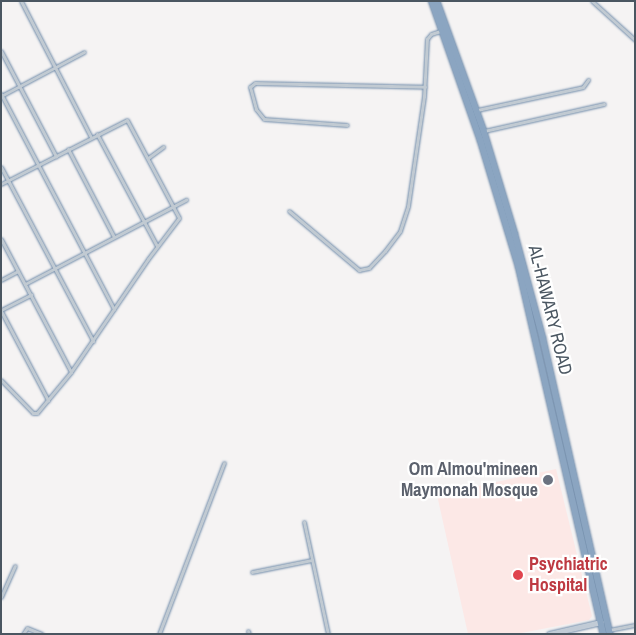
<!DOCTYPE html>
<html>
<head>
<meta charset="utf-8">
<style>
  body { margin:0 }
  #map { position:relative; width:636px; height:635px; overflow:hidden; background:#f5f3f3; font-family:"Archivo Narrow",sans-serif }
  div>[style] { position:absolute }
  .medical>* { inset:0; background:#fce8e6 }
  .roads { filter:drop-shadow(0 0 1px #7690ad) drop-shadow(0 0 1px #7690ad) }
  .street>* { height:3px; margin:-1.5px; padding:0 1.5px; transform-origin:1.5px; border-radius:1.5px; background:#c1cad2 }
  .secondary>* { height:4.5px; margin:-2.25px; padding:0 2.25px; transform-origin:2.25px; border-radius:2.25px; background:#c1cbd6 }
  .highway>* { height:5.5px; margin:-2.75px; padding:0 2.75px; transform-origin:2.75px; border-radius:2.75px; background:#8ba5c1 }
  .dots>* { width:14px; height:14px; translate:-50% -50%; box-sizing:border-box; border:2px solid #fff; border-radius:50% }
  span { translate:-50% -50%; white-space:nowrap; text-align:center; line-height:1.15; -webkit-text-stroke:4.5px #fff; paint-order:stroke }
  .street-label { font-size:18px; color:#4a5661 }
  .worship-label { font-size:18px; color:#5b616d; font-weight:700 }
  .right { translate:-100% -50%; text-align:right }
  .health-label { font-size:18px; color:#be3a42; font-weight:700 }
  .left { translate:0 -50%; text-align:left }
  .frame { position:absolute; inset:0; border:2px solid #4a5661; pointer-events:none }
</style>
</head>
<body>
<div id="map">
  <div class="medical">
    <div style="clip-path:polygon(556px 469px,592px 616px,589px 620px,516px 634px,468px 634px,437px 495px)"></div>
  </div>
  <div class="roads">
    <div class="street">
      <div style="left:21px;top:1px;width:153px;rotate:62.8deg"></div>
      <div style="left:592px;top:1px;width:58px;rotate:42.2deg"></div>
      <div style="left:1px;top:51px;width:119px;rotate:62.4deg"></div>
      <div style="left:1px;top:94px;width:243px;rotate:62.3deg"></div>
      <div style="left:1px;top:96px;width:94px;rotate:-27.9deg"></div>
      <div style="left:477px;top:110px;width:108px;rotate:-12.2deg"></div>
      <div style="left:583px;top:87px;width:9px;rotate:-54deg"></div>
      <div style="left:347px;top:125px;width:83px;rotate:-175.9deg"></div>
      <div style="left:264px;top:119px;width:13px;rotate:-129deg"></div>
      <div style="left:256px;top:109px;width:23px;rotate:-105deg"></div>
      <div style="left:250px;top:87px;width:6px;rotate:-39deg"></div>
      <div style="left:255px;top:83px;width:170px;rotate:1.3deg"></div>
      <div style="left:484px;top:131px;width:123px;rotate:-12.7deg"></div>
      <div style="left:97px;top:134px;width:127px;rotate:61.8deg"></div>
      <div style="left:68px;top:149px;width:99px;rotate:62.4deg"></div>
      <div style="left:148px;top:158px;width:19px;rotate:-36deg"></div>
      <div style="left:1px;top:167px;width:197px;rotate:62.1deg"></div>
      <div style="left:1px;top:184px;width:141px;rotate:-26.9deg"></div>
      <div style="left:127px;top:120px;width:111px;rotate:62deg"></div>
      <div style="left:179px;top:218px;width:51px;rotate:127.1deg"></div>
      <div style="left:148px;top:259px;width:137px;rotate:124.3deg"></div>
      <div style="left:71px;top:372px;width:53px;rotate:129.7deg"></div>
      <div style="left:37px;top:413px;width:4px;rotate:180deg"></div>
      <div style="left:33px;top:413px;width:46px;rotate:-134.1deg"></div>
      <div style="left:289px;top:211px;width:92px;rotate:40.1deg"></div>
      <div style="left:359px;top:270px;width:10px;rotate:-11deg"></div>
      <div style="left:369px;top:268px;width:23px;rotate:-47deg"></div>
      <div style="left:385px;top:251px;width:25px;rotate:-53deg"></div>
      <div style="left:400px;top:231px;width:26px;rotate:-72deg"></div>
      <div style="left:408px;top:206px;width:111px;rotate:-81.7deg"></div>
      <div style="left:424px;top:96px;width:57px;rotate:-87deg"></div>
      <div style="left:427px;top:39px;width:6px;rotate:-51deg"></div>
      <div style="left:431px;top:34px;width:13px;rotate:-18deg"></div>
      <div style="left:1px;top:239px;width:150px;rotate:62.2deg"></div>
      <div style="left:1px;top:280px;width:19px;rotate:-28deg"></div>
      <div style="left:25px;top:284px;width:182px;rotate:-27.6deg"></div>
      <div style="left:1px;top:310px;width:34px;rotate:-27deg"></div>
      <div style="left:1px;top:311px;width:101px;rotate:62.2deg"></div>
      <div style="left:304px;top:522px;width:115px;rotate:77.9deg"></div>
      <div style="left:252px;top:572px;width:61px;rotate:-11.3deg"></div>
      <div style="left:1px;top:597px;width:34px;rotate:-66deg"></div>
      <div style="left:609px;top:630px;width:26px;rotate:-11deg"></div>
      <div style="left:248px;top:631px;width:3px;rotate:72deg"></div>
      <div style="left:23px;top:634px;width:7px;rotate:-56deg"></div>
      <div style="left:27px;top:628px;width:16px;rotate:22deg"></div>
      <div style="left:159px;top:634px;width:183px;rotate:-69.2deg"></div>
    </div>
    <div class="secondary">
      <div style="left:549px;top:634px;width:53px;rotate:-13deg"></div>
    </div>
    <div class="highway">
      <div style="left:432px;top:1px;width:148px;rotate:70.7deg"></div>
      <div style="left:481px;top:141px;width:132px;rotate:73.2deg"></div>
      <div style="left:519px;top:267px;width:377px;rotate:77deg"></div>
      <div style="left:437px;top:1px;width:138px;rotate:70.1deg"></div>
      <div style="left:484px;top:131px;width:108px;rotate:73.2deg"></div>
      <div style="left:515px;top:234px;width:108px;rotate:74.9deg"></div>
      <div style="left:543px;top:338px;width:303px;rotate:77.2deg"></div>
    </div>
  </div>
  <div class="dots">
    <div style="left:548px;top:480px;background:#6b7280"></div>
    <div style="left:518px;top:575px;background:#e0444e"></div>
  </div>
  <div class="street-label">
    <span style="left:550px;top:310px;rotate:76deg">AL-HAWARY ROAD</span>
  </div>
  <div class="worship-label">
    <span class="right" style="left:538px;top:480px">Om Almou'mineen<br>Maymonah Mosque</span>
  </div>
  <div class="health-label">
    <span class="left" style="left:529px;top:575px">Psychiatric<br>Hospital</span>
  </div>
  <div class="frame"></div>
</div>
</body>
</html>
